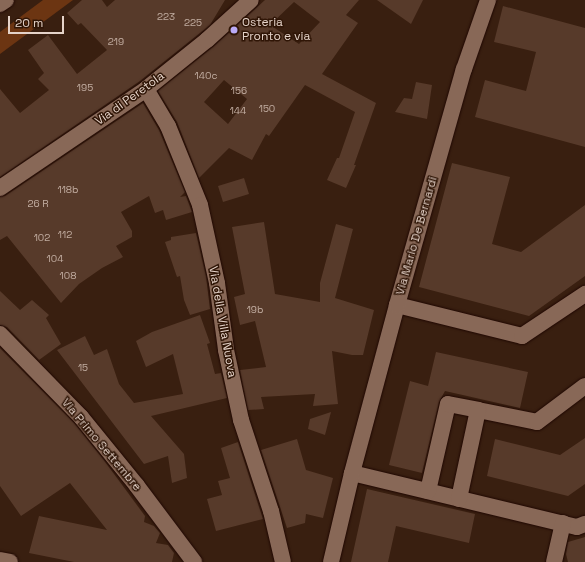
<!DOCTYPE html>
<html>
<head>
<meta charset="utf-8">
<style>
  body { margin:0 }
  #map { position:relative; width:585px; height:562px; overflow:hidden; background:#391f10; font-family:"Space Grotesk",sans-serif }
  div>[style] { position:absolute }
  .green>* { inset:0; background:#6c3512 }
  .building>* { inset:0; background:#573a2a }
  .roads { filter:drop-shadow(0 0 1px #1f0700) drop-shadow(0 0 1px #1f0700) }
  .street>* { height:16px; margin:-8px; padding:0 8px; transform-origin:8px; border-radius:8px; background:#886857 }
  .dots>* { width:11px; height:11px; translate:-50% -50%; box-sizing:border-box; border:2px solid #2f1506; border-radius:50% }
  span { translate:-50% -50%; white-space:nowrap; text-align:center; line-height:1.15; -webkit-text-stroke:3px #2f1506; paint-order:stroke }
  .number-label { font-size:10px; color:#c2ada1 }
  .number-label span { -webkit-text-stroke-width:0 }
  .poi-label { font-size:12px; color:#e5d3c9 }
  .left { translate:0 -50%; text-align:left }
  .street-label { font-size:12px; color:#e5d3c9 }
  .scale { position:absolute; left:8px; top:16px; width:56px; height:18px; box-sizing:border-box; border:2px solid #e5d3c9; border-top:0; padding-left:5px; font-size:12px; line-height:14px; white-space:nowrap; color:#e5d3c9; -webkit-text-stroke:3px #2f1506; paint-order:stroke }
</style>
</head>
<body>
<div id="map">
  <div class="green">
    <div style="clip-path:polygon(43px 0,73px 0,0 54px,0 32px)"></div>
  </div>
  <div class="building">
    <div style="clip-path:polygon(82px 0,102px 0,107px 7px,115px 0,225px 0,210px 25px,140px 81px,0 177px,0 89px,20px 113px,49px 90px,38px 79px,44px 73px,28px 50px,48px 35px,77px 74px,107px 50px,81px 23px,78px 25px,67px 13px)"></div>
    <div style="clip-path:polygon(evenodd,265px 0,359px 0,346px 15px,358px 23px,322px 74px,376px 103px,354px 165px,356px 165px,346px 188px,327px 180px,337px 158px,339px 158px,355px 112px,305px 85px,269px 136px,266px 134px,252px 160px,229px 148px,199px 178px,177px 122px,158px 91px,213px 47px,265px 0,294px 2px,320px 22px,299px 44px,270px 25px,294px 2px,265px 0,224px 80px,247px 99px,228px 124px,204px 102px,224px 80px)"></div>
    <div style="clip-path:polygon(377px 0,423px 0,411px 24px)"></div>
    <div style="clip-path:polygon(503px 6px,585px 28px,585px 147px,475px 117px,485px 80px,526px 91px,536px 52px,494px 42px)"></div>
    <div style="clip-path:polygon(416px 82px,432px 85px,427px 119px,395px 112px,404px 98px,412px 99px)"></div>
    <div style="clip-path:polygon(143px 103px,159px 130px,185px 192px,180px 197px,186px 196px,192px 212px,166px 220px,163px 210px,155px 213px,149px 196px,121px 212px,132px 231px,132px 237px,116px 246px,123px 257px,102px 268px,79px 284px,61px 303px,7px 236px,0 240px,0 197px,5px 196px)"></div>
    <div style="clip-path:polygon(452px 163px,510px 177px,492px 244px,521px 252px,585px 205px,585px 276px,529px 316px,419px 287px)"></div>
    <div style="clip-path:polygon(244px 178px,249px 194px,223px 202px,218px 186px)"></div>
    <div style="clip-path:polygon(264px 222px,275px 294px,320px 302px,320px 283px,336px 224px,353px 229px,335px 298px,374px 310px,363px 355px,352px 355px,332px 351px,338px 404px,313px 406px,315px 394px,261px 397px,264px 409px,248px 410px,240px 370px,266px 367px,255px 321px,240px 325px,234px 297px,245px 294px,232px 227px)"></div>
    <div style="clip-path:polygon(196px 233px,206px 276px,210px 309px,190px 315px,184px 300px,180px 276px,177px 277px,165px 242px,171px 240px,171px 237px)"></div>
    <div style="clip-path:polygon(0 291px,20px 310px,32px 300px,49px 315px,46px 318px,61px 344px,39px 360px,42px 363px,7px 327px,0 325px)"></div>
    <div style="clip-path:polygon(200px 315px,210px 343px,207px 344px,215px 374px,221px 373px,227px 398px,151px 416px,184px 454px,187px 478px,172px 483px,168px 456px,144px 464px,57px 350px,85px 336px,94px 355px,107px 349px,119px 384px,134px 403px,183px 394px,173px 354px,146px 367px,136px 341px,152px 332px)"></div>
    <div style="clip-path:polygon(0 348px,74px 423px,103px 459px,145px 516px,144px 522px,154px 526px,160px 533px,156px 543px,168px 545px,174px 553px,172px 562px,74px 562px,29px 553px,39px 516px,107px 530px,70px 483px,21px 516px,0 486px)"></div>
    <div style="clip-path:polygon(436px 352px,528px 372px,520px 408px,445px 391px,439px 402px,422px 473px,389px 465px,410px 381px,428px 386px)"></div>
    <div style="clip-path:polygon(331px 412px,325px 435px,308px 429px,310px 419px)"></div>
    <div style="clip-path:polygon(585px 438px,585px 484px,568px 496px,487px 476px,495px 439px,560px 455px)"></div>
    <div style="clip-path:polygon(297px 439px,306px 470px,333px 478px,323px 518px,306px 514px,305px 523px,287px 528px,261px 450px)"></div>
    <div style="clip-path:polygon(238px 442px,263px 519px,216px 531px,207px 499px,222px 495px,218px 481px,230px 478px,221px 448px)"></div>
    <div style="clip-path:polygon(367px 489px,475px 514px,469px 543px,396px 526px,388px 562px,351px 562px)"></div>
    <div style="clip-path:polygon(585px 537px,585px 562px,568px 562px,566px 554px,568px 542px)"></div>
  </div>
  <div class="roads">
    <div class="street">
      <div style="left:0;top:4px;width:7px;rotate:-34deg"></div>
      <div style="left:146px;top:89px;width:43px;rotate:59.3deg"></div>
      <div style="left:168px;top:126px;width:85px;rotate:67.9deg"></div>
      <div style="left:200px;top:205px;width:80px;rotate:77.7deg"></div>
      <div style="left:217px;top:283px;width:68px;rotate:82.3deg"></div>
      <div style="left:226px;top:350px;width:72px;rotate:77.9deg"></div>
      <div style="left:241px;top:420px;width:96px;rotate:71.8deg"></div>
      <div style="left:271px;top:511px;width:52px;rotate:76.8deg"></div>
      <div style="left:0;top:188px;width:176px;rotate:-34.1deg"></div>
      <div style="left:146px;top:89px;width:78px;rotate:-38.8deg"></div>
      <div style="left:207px;top:40px;width:59px;rotate:-42.3deg"></div>
      <div style="left:397px;top:305px;width:129px;rotate:13.9deg"></div>
      <div style="left:522px;top:336px;width:76px;rotate:-33.7deg"></div>
      <div style="left:0;top:334px;width:116px;rotate:45.7deg"></div>
      <div style="left:81px;top:417px;width:89px;rotate:50.9deg"></div>
      <div style="left:137px;top:486px;width:95px;rotate:53.1deg"></div>
      <div style="left:478px;top:410px;width:60px;rotate:11.5deg"></div>
      <div style="left:537px;top:422px;width:60px;rotate:-36.9deg"></div>
      <div style="left:352px;top:473px;width:231px;rotate:13.5deg"></div>
      <div style="left:577px;top:527px;width:9px;rotate:-21deg"></div>
      <div style="left:428px;top:491px;width:89px;rotate:-77.1deg"></div>
      <div style="left:448px;top:404px;width:31px;rotate:11deg"></div>
      <div style="left:478px;top:410px;width:91px;rotate:102.1deg"></div>
      <div style="left:0;top:560px;width:10px;rotate:11deg"></div>
      <div style="left:331px;top:562px;width:91px;rotate:-76.7deg"></div>
      <div style="left:352px;top:473px;width:174px;rotate:-75deg"></div>
      <div style="left:397px;top:305px;width:245px;rotate:-74.2deg"></div>
      <div style="left:464px;top:69px;width:73px;rotate:-70.8deg"></div>
      <div style="left:554px;top:562px;width:40px;rotate:-77deg"></div>
    </div>
  </div>
  <div class="dots">
    <div style="left:234px;top:30px;background:#baaaf6"></div>
  </div>
  <div class="number-label">
    <span style="left:166px;top:17px">223</span>
    <span style="left:193px;top:23px">225</span>
    <span style="left:116px;top:42px">219</span>
    <span style="left:206px;top:76px">140c</span>
    <span style="left:85px;top:88px">195</span>
    <span style="left:239px;top:91px">156</span>
    <span style="left:267px;top:109px">150</span>
    <span style="left:238px;top:111px">144</span>
    <span style="left:68px;top:190px">118b</span>
    <span style="left:38px;top:204px">26 R</span>
    <span style="left:65px;top:235px">112</span>
    <span style="left:42px;top:238px">102</span>
    <span style="left:55px;top:259px">104</span>
    <span style="left:68px;top:276px">108</span>
    <span style="left:255px;top:310px">19b</span>
    <span style="left:83px;top:368px">15</span>
  </div>
  <div class="poi-label">
    <span class="left" style="left:242px;top:30px">Osteria<br>Pronto e via</span>
  </div>
  <div class="street-label">
    <span style="left:130px;top:99px;rotate:-36deg">Via di Peretola</span>
    <span style="left:417px;top:236px;rotate:-74deg">Via Mario De Bernardi</span>
    <span style="left:222px;top:322px;rotate:80deg">Via della Villa Nuova</span>
    <span style="left:101px;top:445px;rotate:50deg">Via Primo Settembre</span>
  </div>
  <div class="scale">20 m</div>
</div>
</body>
</html>
